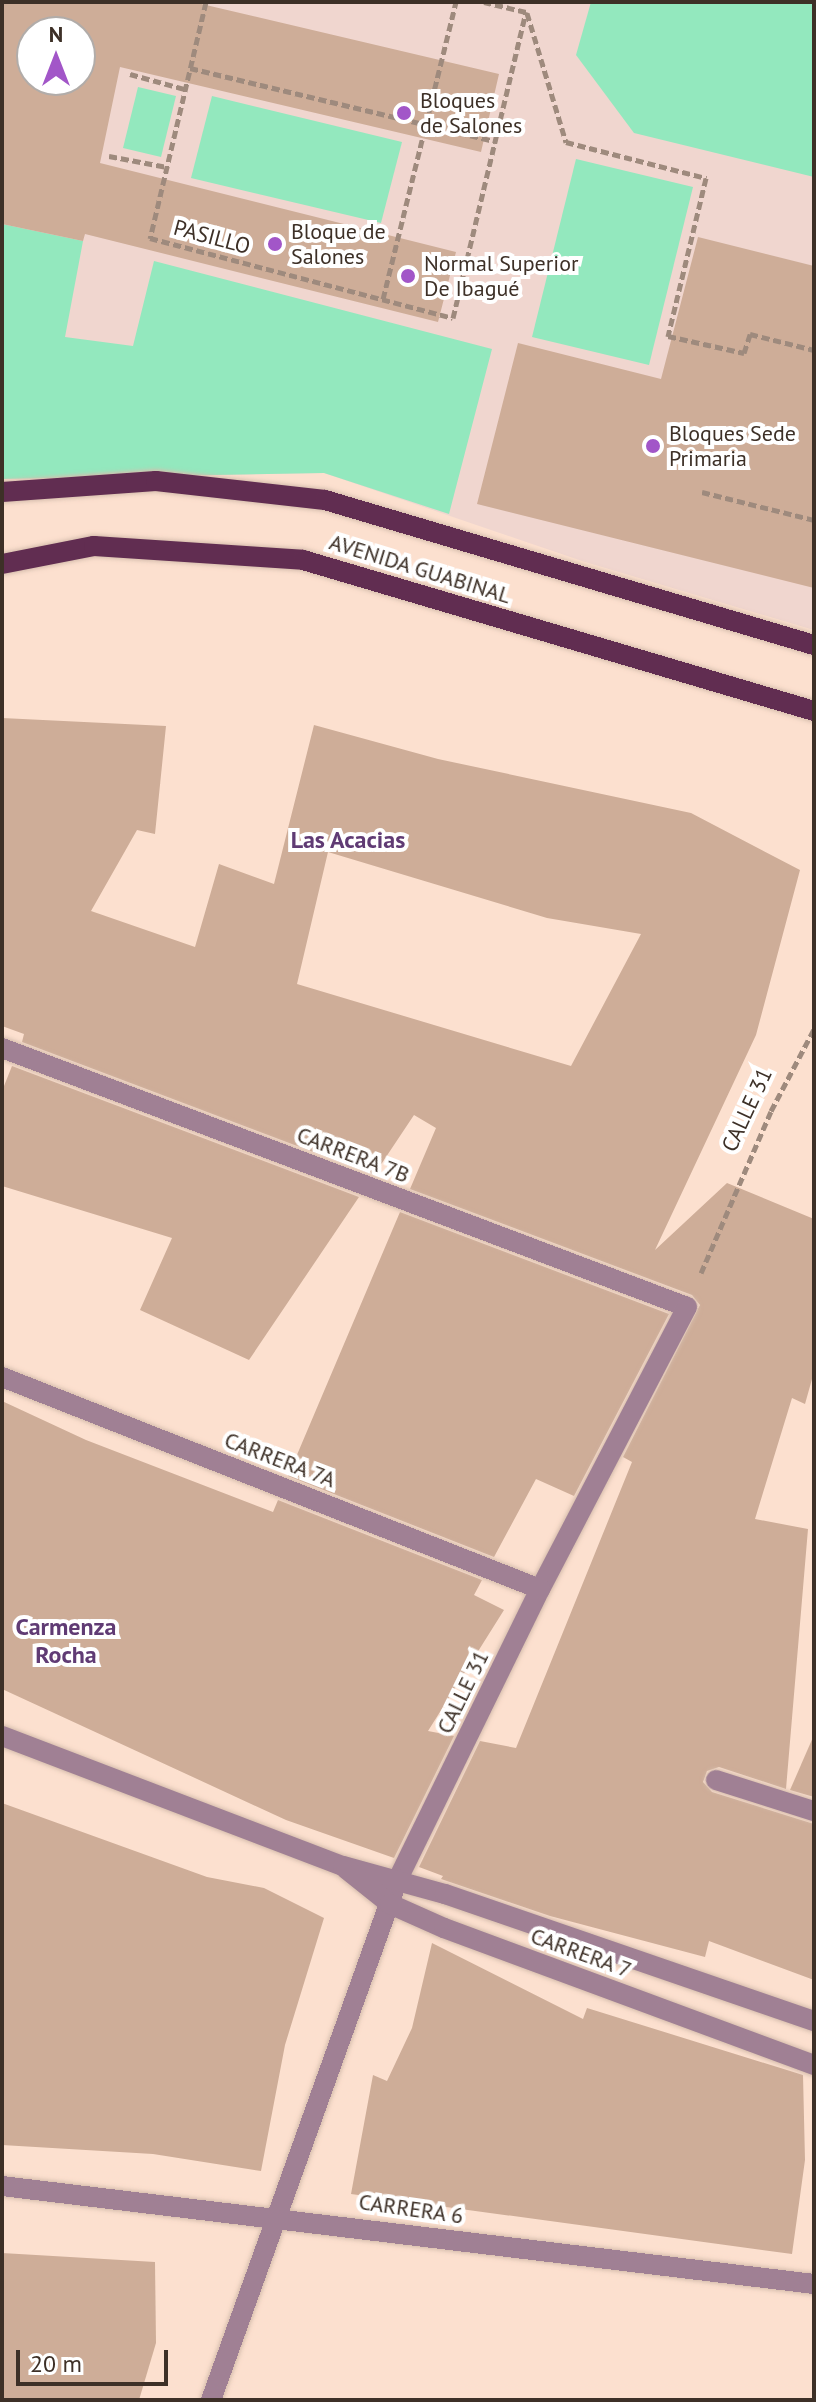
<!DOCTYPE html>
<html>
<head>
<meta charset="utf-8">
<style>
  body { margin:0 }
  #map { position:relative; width:816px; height:2402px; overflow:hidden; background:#fce0cf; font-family:"PT Sans",sans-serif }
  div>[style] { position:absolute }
  .education>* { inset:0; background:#f0d6cf }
  .green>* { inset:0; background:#93e8be }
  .building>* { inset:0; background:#cead98 }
  .path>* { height:5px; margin-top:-2.5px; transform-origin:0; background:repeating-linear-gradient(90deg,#9e8a7d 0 8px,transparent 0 12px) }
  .roads { filter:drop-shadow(0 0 2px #d6bdad) drop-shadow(0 0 2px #d6bdad) }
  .minor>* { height:20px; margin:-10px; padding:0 10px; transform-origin:10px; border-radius:10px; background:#a08094 }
  .major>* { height:20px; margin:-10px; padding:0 10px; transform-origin:10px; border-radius:10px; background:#612d51 }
  .dots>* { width:22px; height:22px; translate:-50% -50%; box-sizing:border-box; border:4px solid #fff; border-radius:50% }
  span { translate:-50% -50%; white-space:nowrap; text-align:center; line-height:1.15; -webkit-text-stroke:8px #fff; paint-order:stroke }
  .poi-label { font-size:22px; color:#3d3027 }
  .left { translate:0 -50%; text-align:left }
  .street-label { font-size:22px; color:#3d3027 }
  .neighbourhood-label { font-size:24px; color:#603b74; font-weight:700 }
  .frame { position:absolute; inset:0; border:4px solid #3d3027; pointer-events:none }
  .north { position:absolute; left:16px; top:16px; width:80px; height:80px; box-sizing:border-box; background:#fff; border:2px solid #b1aca9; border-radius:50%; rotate:0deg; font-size:22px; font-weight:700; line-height:32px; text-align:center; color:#3d3027 }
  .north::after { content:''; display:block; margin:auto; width:28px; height:36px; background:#a256c8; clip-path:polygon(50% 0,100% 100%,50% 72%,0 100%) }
  .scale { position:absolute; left:16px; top:2350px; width:152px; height:36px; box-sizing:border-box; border:4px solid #3d3027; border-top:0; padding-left:10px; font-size:24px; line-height:28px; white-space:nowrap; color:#3d3027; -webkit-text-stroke:6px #fff; paint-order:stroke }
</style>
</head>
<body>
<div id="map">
  <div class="education">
    <div style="clip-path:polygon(evenodd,2px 2px,814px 2px,814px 630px,582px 561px,324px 473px,2px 479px,2px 2px,32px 32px,80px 32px,80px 80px,32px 80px,32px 32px)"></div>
  </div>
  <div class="green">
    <div style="clip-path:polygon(591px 2px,814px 2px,814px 177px,634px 133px,576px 55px)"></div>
    <div style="clip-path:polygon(138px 87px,176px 96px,161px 157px,123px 148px)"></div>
    <div style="clip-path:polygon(212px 96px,402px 142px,381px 223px,191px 178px)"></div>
    <div style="clip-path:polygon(576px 159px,693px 187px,649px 365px,532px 337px)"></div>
    <div style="clip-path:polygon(2px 224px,83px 241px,65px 337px,133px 346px,154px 261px,492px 349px,449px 514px,324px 473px,2px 479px)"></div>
  </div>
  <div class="building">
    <div style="clip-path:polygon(evenodd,2px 2px,193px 2px,499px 74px,481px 152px,120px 67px,100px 163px,456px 252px,438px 322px,85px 234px,83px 241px,2px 224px,2px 2px,32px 32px,80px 32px,80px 80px,32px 80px,32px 32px)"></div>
    <div style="clip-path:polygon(698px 237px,814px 266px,814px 588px,477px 504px,518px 343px,661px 379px)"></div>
    <div style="clip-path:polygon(evenodd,2px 718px,166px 726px,155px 834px,137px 830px,91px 911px,195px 947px,219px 864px,274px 884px,314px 725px,438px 759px,691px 813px,800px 870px,756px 1035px,655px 1250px,727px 1183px,814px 1219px,814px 1372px,805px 1404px,792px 1398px,755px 1519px,808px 1529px,786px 1789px,719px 1767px,707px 1771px,703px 1782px,712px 1792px,814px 1824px,814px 1980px,709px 1941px,705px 1957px,550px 1916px,441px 1879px,443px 1876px,419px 1867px,480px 1741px,516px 1748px,632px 1462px,623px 1457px,700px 1305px,692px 1295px,410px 1189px,436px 1128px,414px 1115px,374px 1175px,22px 1042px,24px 1034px,2px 1026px,2px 718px,328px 852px,547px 918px,641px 934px,571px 1066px,297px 984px,328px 852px)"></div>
    <div style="clip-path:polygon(12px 1066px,359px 1197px,249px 1360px,140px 1310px,172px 1238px,2px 1186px,2px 1091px)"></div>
    <div style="clip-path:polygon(400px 1212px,669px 1314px,574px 1496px,536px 1479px,494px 1557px,288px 1476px)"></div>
    <div style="clip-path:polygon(2px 1401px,86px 1440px,273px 1512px,278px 1500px,482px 1580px,474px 1595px,504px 1610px,428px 1731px,454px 1736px,394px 1858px,286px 1820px,2px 1689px)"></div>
    <div style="clip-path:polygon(814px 1735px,814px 1797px,790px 1790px)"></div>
    <div style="clip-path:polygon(2px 1803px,207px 1877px,264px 1888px,324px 1918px,285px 2045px,261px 2171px,153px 2154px,2px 2145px)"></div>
    <div style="clip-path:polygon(432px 1943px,583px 2019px,587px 2008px,803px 2075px,805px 2160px,792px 2254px,351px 2194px,373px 2075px,387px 2081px,412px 2028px)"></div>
    <div style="clip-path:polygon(2px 2253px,155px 2262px,156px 2343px,139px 2400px,2px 2400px)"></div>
  </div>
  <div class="path">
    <div style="left:206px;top:2px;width:243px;rotate:103.3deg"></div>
    <div style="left:150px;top:238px;width:313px;rotate:14.8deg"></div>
    <div style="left:453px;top:318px;width:315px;rotate:-76.6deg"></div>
    <div style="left:526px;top:12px;width:43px;rotate:-166.6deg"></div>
    <div style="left:527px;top:13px;width:135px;rotate:73.2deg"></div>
    <div style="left:566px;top:142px;width:145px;rotate:14.4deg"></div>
    <div style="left:706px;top:178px;width:163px;rotate:103.5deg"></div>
    <div style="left:668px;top:336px;width:78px;rotate:12.6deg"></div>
    <div style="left:744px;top:353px;width:20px;rotate:-72deg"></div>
    <div style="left:750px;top:334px;width:66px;rotate:14deg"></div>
    <div style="left:190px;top:68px;width:314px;rotate:13.5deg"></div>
    <div style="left:130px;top:74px;width:57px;rotate:15.3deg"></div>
    <div style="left:109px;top:156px;width:59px;rotate:10.7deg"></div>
    <div style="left:383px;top:299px;width:306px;rotate:-76.2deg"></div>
    <div style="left:702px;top:492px;width:115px;rotate:14deg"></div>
    <div style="left:701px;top:1273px;width:176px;rotate:-66.6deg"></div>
    <div style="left:771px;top:1111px;width:93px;rotate:-62.3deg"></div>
  </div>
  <div class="roads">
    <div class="minor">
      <div style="left:2px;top:1048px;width:732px;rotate:20.71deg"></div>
      <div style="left:687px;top:1307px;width:318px;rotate:117.5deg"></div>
      <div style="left:540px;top:1589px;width:323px;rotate:116.1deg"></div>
      <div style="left:398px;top:1879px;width:554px;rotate:109.74deg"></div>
      <div style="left:2px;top:1377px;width:578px;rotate:21.51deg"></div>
      <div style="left:2px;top:1736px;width:365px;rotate:20.9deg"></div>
      <div style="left:343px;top:1866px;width:106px;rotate:15.4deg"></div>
      <div style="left:445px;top:1894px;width:390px;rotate:19deg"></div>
      <div style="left:716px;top:1780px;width:103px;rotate:17.6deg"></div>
      <div style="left:346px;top:1869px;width:56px;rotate:38.5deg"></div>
      <div style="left:390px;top:1904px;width:59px;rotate:24deg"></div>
      <div style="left:444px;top:1928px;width:395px;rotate:20.3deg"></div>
      <div style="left:2px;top:2186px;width:818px;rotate:6.88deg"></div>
    </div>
    <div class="major">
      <div style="left:2px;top:492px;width:154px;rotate:-4.1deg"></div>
      <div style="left:156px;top:481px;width:170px;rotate:6.4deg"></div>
      <div style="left:325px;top:500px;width:510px;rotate:16.52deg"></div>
      <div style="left:2px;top:564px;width:94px;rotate:-11.1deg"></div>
      <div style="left:94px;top:546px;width:209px;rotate:3.8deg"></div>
      <div style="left:303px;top:560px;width:533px;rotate:16.46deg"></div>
    </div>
  </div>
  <div class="dots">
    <div style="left:404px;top:113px;background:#a256c8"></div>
    <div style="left:275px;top:244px;background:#a256c8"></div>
    <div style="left:408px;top:276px;background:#a256c8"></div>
    <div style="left:653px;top:446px;background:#a256c8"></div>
  </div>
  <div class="poi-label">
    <span class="left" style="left:420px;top:113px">Bloques<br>de Salones</span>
    <span class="left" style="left:291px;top:244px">Bloque de<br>Salones</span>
    <span class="left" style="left:424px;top:276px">Normal Superior<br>De Ibagué</span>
    <span class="left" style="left:669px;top:446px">Bloques Sede<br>Primaria</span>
  </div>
  <div class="street-label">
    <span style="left:212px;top:237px;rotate:15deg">PASILLO</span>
    <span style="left:420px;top:569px;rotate:17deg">AVENIDA GUABINAL</span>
    <span style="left:747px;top:1110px;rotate:-65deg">CALLE 31</span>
    <span style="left:353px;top:1155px;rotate:21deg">CARRERA 7B</span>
    <span style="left:280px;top:1460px;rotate:21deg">CARRERA 7A</span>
    <span style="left:463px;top:1692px;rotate:-64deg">CALLE 31</span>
    <span style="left:581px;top:1953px;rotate:20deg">CARRERA 7</span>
    <span style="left:411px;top:2209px;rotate:8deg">CARRERA 6</span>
  </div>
  <div class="neighbourhood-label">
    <span style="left:348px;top:840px">Las Acacias</span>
    <span style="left:66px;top:1641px">Carmenza<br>Rocha</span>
  </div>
  <div class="frame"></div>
  <div class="north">N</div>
  <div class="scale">20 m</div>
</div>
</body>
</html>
